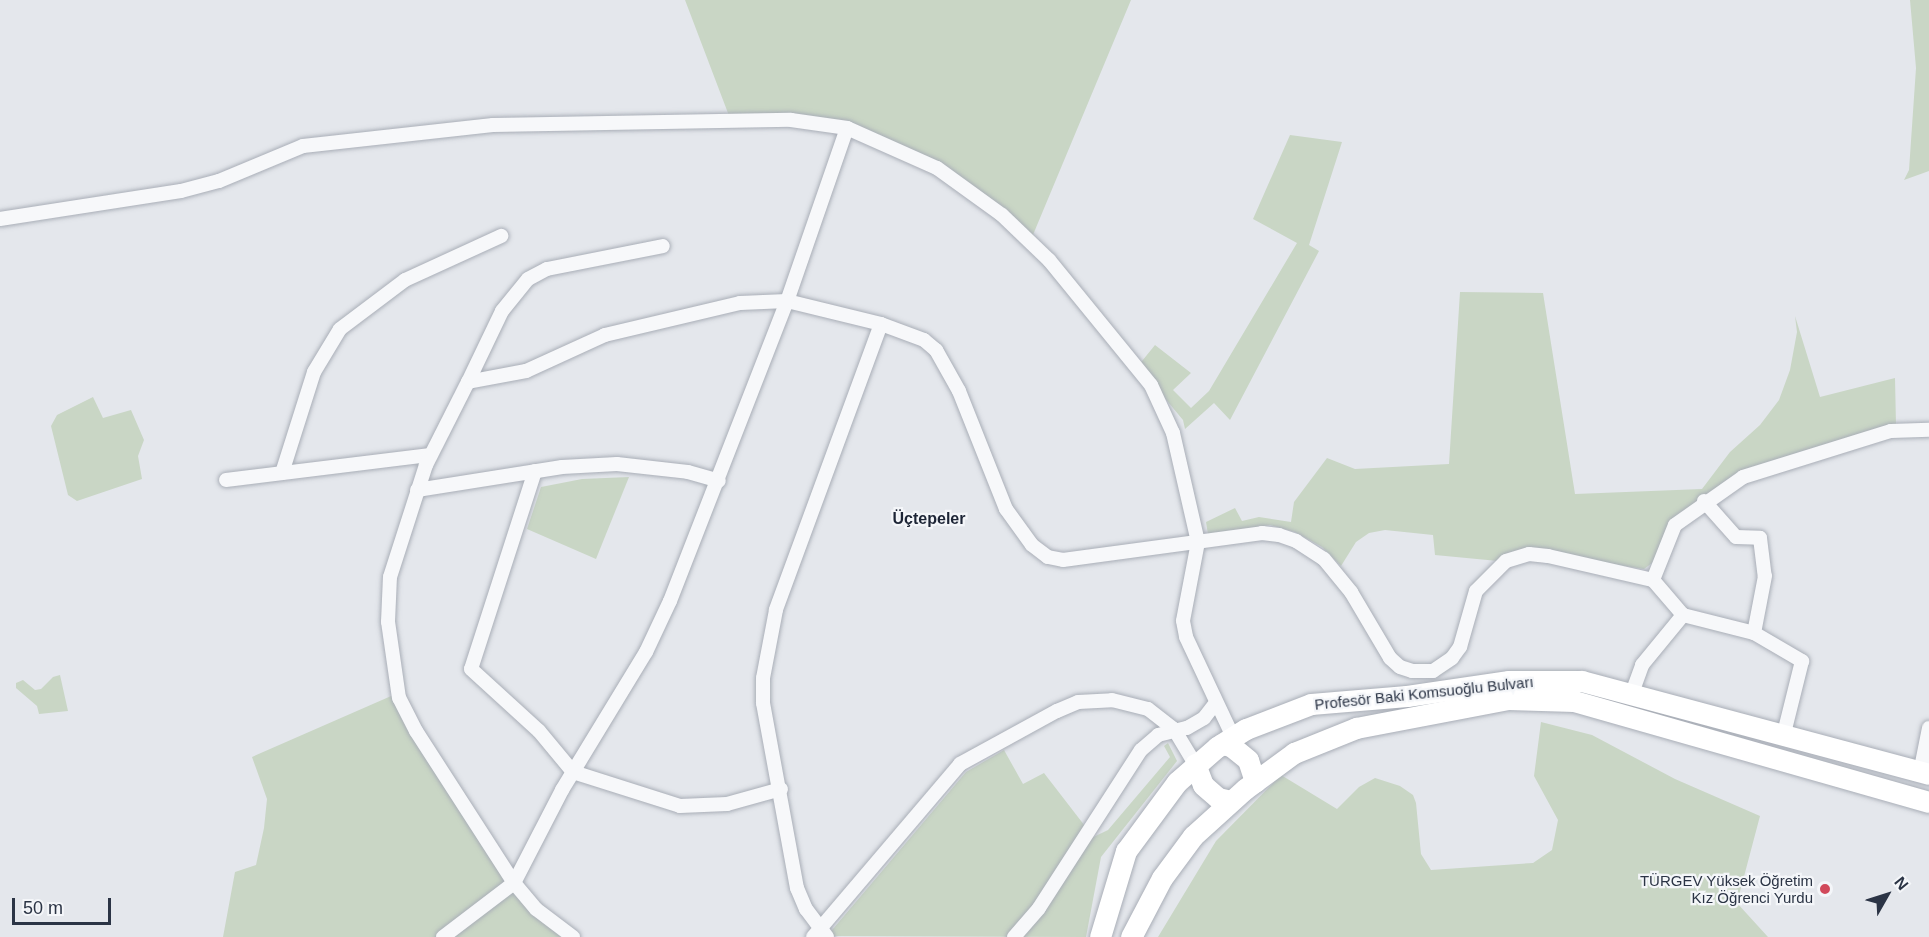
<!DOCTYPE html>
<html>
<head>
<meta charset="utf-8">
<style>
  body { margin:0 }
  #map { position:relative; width:1929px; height:937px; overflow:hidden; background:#e4e7ec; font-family:Helvetica,sans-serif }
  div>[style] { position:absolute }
  .green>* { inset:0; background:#c9d6c5 }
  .roads { filter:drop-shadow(0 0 2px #a9aeb7) drop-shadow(0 0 2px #a9aeb7) }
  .street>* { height:14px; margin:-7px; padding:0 7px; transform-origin:7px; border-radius:7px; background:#f7f8fa }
  .primary>* { height:21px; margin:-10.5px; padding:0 10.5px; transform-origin:10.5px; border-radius:10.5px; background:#fff }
  .dots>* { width:16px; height:16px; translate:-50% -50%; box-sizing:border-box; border:3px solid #f4f6f9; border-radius:50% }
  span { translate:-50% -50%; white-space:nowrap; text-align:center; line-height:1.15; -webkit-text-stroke:4.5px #f4f6f9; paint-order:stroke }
  .street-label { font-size:15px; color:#2b3445 }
  .poi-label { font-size:15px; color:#2b3445 }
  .right { translate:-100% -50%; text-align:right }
  .neighbourhood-label { font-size:16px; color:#1d2536; font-weight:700 }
  .north { position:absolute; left:1857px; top:865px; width:60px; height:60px; -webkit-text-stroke:4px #f4f6f9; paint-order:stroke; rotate:51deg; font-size:16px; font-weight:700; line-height:24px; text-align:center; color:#2b3445 }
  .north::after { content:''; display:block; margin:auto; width:21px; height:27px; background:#2b3445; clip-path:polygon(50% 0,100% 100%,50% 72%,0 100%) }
  .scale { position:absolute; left:12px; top:898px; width:99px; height:27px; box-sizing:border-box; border:3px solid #2b3445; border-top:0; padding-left:8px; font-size:18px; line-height:21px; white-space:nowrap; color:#2b3445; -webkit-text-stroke:4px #f4f6f9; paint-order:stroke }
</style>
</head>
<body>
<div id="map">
  <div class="green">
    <div style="clip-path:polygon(685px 0,1131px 0,1030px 242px,971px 191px,847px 128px,731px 121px)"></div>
    <div style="clip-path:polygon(1910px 0,1929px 0,1929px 171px,1904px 180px,1909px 170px,1916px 68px)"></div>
    <div style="clip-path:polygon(1290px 135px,1342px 142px,1309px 245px,1319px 251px,1230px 420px,1214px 403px,1185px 429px,1183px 420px,1138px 366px,1155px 345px,1191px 373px,1173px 390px,1191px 408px,1209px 391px,1297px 243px,1253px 219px)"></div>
    <div style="clip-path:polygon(1460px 292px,1543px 293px,1575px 494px,1702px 489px,1730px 452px,1760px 425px,1779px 400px,1790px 370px,1797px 332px,1795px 316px,1820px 397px,1895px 378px,1896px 425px,1703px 498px,1656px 560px,1644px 569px,1529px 551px,1498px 561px,1435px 555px,1433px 535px,1385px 530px,1369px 533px,1356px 542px,1341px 566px,1322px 547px,1295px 532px,1270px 525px,1208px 534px,1206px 522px,1235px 508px,1242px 521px,1259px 517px,1291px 522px,1294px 502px,1327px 458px,1355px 469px,1449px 464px)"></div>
    <div style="clip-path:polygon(93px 397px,103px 418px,131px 410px,144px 440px,138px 456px,142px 479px,77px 501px,68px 495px,51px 426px,57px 415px)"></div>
    <div style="clip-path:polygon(629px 477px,596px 559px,527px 529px,541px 487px,582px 479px)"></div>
    <div style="clip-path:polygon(60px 675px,68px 711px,39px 714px,37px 706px,16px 688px,16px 683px,23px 680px,35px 690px,41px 689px,53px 677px)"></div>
    <div style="clip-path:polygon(398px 693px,514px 883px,573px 937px,223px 937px,235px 872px,256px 865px,264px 828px,267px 799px,252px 757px)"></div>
    <div style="clip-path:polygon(1541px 722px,1592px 735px,1675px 779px,1760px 816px,1737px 903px,1768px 937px,1158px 937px,1216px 841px,1281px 775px,1337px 809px,1359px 787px,1375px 778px,1400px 786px,1413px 795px,1416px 803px,1421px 854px,1431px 870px,1533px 863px,1552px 850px,1558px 820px,1534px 776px)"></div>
    <div style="clip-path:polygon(1168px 743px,1177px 761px,1101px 857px,1086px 937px,827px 936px,966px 772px,1004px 750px,1023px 784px,1044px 773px,1088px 830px,1081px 843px,1108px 830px,1170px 757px,1164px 746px)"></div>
  </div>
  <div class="roads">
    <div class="street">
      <div style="left:847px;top:128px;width:98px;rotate:24deg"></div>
      <div style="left:937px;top:168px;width:80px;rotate:35.9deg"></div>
      <div style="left:1002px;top:215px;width:65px;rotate:43.8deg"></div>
      <div style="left:1049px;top:260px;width:161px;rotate:50.8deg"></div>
      <div style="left:1151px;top:385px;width:53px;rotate:65.4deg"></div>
      <div style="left:1173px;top:433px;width:112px;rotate:77.1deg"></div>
      <div style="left:1198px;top:542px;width:80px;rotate:100.8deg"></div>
      <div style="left:1183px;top:621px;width:16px;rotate:79deg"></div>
      <div style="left:1186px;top:637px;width:110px;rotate:64.8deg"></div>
      <div style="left:0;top:219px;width:183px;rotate:-8.8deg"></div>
      <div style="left:181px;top:191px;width:39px;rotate:-15deg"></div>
      <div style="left:219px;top:181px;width:91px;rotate:-22.6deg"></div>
      <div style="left:303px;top:146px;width:191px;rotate:-6.3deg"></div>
      <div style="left:493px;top:125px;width:298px;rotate:-1deg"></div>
      <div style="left:791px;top:120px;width:57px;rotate:8.1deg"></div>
      <div style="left:847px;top:128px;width:183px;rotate:109.1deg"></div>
      <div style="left:787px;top:301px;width:97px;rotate:13.7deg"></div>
      <div style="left:881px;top:324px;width:305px;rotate:110.2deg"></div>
      <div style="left:776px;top:610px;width:69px;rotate:100.8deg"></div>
      <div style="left:763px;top:678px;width:25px;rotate:90deg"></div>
      <div style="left:763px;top:703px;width:188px;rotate:79.6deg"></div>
      <div style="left:797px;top:888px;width:23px;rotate:67deg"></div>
      <div style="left:806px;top:909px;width:35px;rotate:53deg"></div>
      <div style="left:881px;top:324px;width:46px;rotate:20.4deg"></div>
      <div style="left:924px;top:340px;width:16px;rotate:40deg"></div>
      <div style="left:936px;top:350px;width:47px;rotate:60.7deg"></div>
      <div style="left:959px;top:391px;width:127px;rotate:68.3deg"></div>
      <div style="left:1006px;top:509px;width:44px;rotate:54.2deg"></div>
      <div style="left:1032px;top:545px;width:20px;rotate:37deg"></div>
      <div style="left:1048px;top:557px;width:15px;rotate:11deg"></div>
      <div style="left:1063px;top:560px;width:201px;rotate:-7.7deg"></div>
      <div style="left:1262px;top:533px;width:17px;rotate:7deg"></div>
      <div style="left:1279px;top:535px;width:18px;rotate:19deg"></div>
      <div style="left:1296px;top:541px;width:33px;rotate:33deg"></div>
      <div style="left:1324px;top:559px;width:43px;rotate:50.7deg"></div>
      <div style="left:1351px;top:592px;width:77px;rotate:59.4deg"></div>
      <div style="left:1390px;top:658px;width:13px;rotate:42deg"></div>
      <div style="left:1400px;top:667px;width:13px;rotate:18deg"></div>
      <div style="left:1412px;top:671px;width:21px"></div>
      <div style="left:1433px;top:671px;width:23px;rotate:-34deg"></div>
      <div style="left:1452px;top:658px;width:14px;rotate:-54deg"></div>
      <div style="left:1460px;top:647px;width:58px;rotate:-74.1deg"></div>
      <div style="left:1476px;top:591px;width:42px;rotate:-45deg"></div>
      <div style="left:1506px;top:561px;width:24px;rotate:-17deg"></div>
      <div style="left:1529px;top:554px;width:19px;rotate:6deg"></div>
      <div style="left:1548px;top:556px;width:108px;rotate:12.9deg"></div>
      <div style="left:1653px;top:580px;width:59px;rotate:-68.2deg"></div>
      <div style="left:1675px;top:525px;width:83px;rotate:-35.2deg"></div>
      <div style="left:1743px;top:477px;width:155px;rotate:-17.3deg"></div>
      <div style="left:1891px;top:431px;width:38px;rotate:-2deg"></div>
      <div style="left:535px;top:471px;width:208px;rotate:107.9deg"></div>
      <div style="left:471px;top:669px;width:92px;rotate:42.4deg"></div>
      <div style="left:539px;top:731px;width:53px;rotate:50.3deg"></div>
      <div style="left:573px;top:772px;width:112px;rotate:17.6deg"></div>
      <div style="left:680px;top:806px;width:47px;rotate:-2.4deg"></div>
      <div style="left:727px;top:804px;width:56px;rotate:-15.5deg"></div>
      <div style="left:282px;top:473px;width:106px;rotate:-72.4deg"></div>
      <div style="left:314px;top:372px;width:50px;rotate:-58.8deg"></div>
      <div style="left:340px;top:329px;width:81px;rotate:-37deg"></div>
      <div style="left:405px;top:280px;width:106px;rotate:-24.6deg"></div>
      <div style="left:226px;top:480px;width:206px;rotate:-7deg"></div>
      <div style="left:417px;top:490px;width:147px;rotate:-9deg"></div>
      <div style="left:562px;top:467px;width:55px;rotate:-3.1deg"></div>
      <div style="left:617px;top:464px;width:71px;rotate:6.4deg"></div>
      <div style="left:688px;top:472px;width:32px;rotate:16deg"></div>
      <div style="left:1704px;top:501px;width:48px;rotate:48.4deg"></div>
      <div style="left:1736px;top:537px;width:24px;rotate:2deg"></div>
      <div style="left:1760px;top:538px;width:38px;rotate:83deg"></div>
      <div style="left:1765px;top:576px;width:58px;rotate:100.9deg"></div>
      <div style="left:1683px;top:615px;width:73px;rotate:14.2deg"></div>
      <div style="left:1754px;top:633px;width:56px;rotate:30.3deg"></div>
      <div style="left:1802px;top:661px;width:78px;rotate:104deg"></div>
      <div style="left:1632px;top:693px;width:30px;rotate:-70deg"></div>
      <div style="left:1642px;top:665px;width:65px;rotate:-50.6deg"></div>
      <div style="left:1683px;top:615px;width:46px;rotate:-130.6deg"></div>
      <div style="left:1920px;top:773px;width:46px;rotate:-78.7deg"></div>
      <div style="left:443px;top:937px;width:89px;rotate:-37.3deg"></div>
      <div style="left:514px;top:883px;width:181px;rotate:-122.8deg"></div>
      <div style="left:416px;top:731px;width:37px;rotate:-117deg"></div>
      <div style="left:399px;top:698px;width:77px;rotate:-98.2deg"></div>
      <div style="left:388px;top:622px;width:45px;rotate:-87.5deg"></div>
      <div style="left:390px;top:577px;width:118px;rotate:-72.2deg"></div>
      <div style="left:426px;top:465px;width:93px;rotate:-63.2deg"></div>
      <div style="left:573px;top:937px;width:46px;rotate:-142.9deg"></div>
      <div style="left:536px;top:909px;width:34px;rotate:-130deg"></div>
      <div style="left:514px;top:883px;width:105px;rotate:-62.7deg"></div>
      <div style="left:562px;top:790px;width:162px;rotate:-58.7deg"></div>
      <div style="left:646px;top:652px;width:56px;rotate:-64.8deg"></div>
      <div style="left:670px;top:601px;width:322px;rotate:-68.7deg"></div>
      <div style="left:787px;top:301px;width:47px;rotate:177.6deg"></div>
      <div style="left:740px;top:303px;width:139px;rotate:166.7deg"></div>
      <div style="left:605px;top:335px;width:87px;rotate:155.5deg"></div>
      <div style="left:526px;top:371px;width:59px;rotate:169.3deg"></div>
      <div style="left:468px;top:382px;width:79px;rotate:-64.4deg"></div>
      <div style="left:502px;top:311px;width:41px;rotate:-50.9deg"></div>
      <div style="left:528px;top:279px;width:21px;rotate:-28deg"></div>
      <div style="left:547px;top:269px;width:118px;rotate:-11.2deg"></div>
      <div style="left:813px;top:937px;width:227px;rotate:-49.6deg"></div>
      <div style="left:960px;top:764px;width:111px;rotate:-28.7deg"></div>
      <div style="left:1057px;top:711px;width:23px;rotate:-23deg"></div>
      <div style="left:1078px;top:702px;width:34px;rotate:-3deg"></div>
      <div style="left:1112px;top:700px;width:37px;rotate:14deg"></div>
      <div style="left:1148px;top:709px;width:33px;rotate:38deg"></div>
      <div style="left:1174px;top:729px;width:41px;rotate:59deg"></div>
      <div style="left:1014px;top:937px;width:38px;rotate:-49deg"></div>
      <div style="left:1039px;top:908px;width:188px;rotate:-57.2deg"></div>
      <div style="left:1141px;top:750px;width:23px;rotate:-41deg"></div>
      <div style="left:1158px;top:735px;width:30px;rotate:-14deg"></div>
      <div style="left:1187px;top:728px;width:20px;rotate:-30deg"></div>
      <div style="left:1204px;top:718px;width:18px;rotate:-52deg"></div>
    </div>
    <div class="primary">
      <div style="left:1222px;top:744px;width:9px;rotate:13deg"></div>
      <div style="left:1231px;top:746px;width:22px;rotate:39deg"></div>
      <div style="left:1248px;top:760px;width:23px;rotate:72deg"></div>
      <div style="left:1195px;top:764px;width:22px;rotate:69deg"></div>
      <div style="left:1203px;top:785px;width:20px;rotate:41deg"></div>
      <div style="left:1218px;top:798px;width:13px;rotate:13deg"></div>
      <div style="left:1100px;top:937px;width:90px;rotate:-73.2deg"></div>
      <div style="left:1126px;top:851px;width:86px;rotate:-53.5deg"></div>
      <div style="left:1177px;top:782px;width:53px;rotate:-41.2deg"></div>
      <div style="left:1217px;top:747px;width:34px;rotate:-32deg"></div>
      <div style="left:1246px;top:729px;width:70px;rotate:-21deg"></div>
      <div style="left:1311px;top:704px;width:96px;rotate:-4.8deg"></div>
      <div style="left:1407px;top:696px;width:103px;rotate:-8.4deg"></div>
      <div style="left:1509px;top:681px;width:73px"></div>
      <div style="left:1582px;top:681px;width:359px;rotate:15deg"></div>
      <div style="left:1131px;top:937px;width:67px;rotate:-62.3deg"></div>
      <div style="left:1162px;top:878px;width:52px;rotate:-53.6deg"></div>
      <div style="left:1193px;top:836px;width:70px;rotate:-42.1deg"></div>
      <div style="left:1245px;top:789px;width:61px;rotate:-36.3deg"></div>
      <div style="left:1294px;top:753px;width:67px;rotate:-22deg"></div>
      <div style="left:1356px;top:728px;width:155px;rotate:-10.8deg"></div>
      <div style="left:1508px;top:699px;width:66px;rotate:1.7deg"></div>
      <div style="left:1574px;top:701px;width:369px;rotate:15.9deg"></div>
    </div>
  </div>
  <div class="dots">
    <div style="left:1825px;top:889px;background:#d1495b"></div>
  </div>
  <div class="street-label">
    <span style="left:1424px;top:693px;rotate:-6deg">Profesör Baki Komsuoğlu Bulvarı</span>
  </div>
  <div class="poi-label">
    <span class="right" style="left:1813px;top:889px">TÜRGEV Yüksek Öğretim<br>Kız Öğrenci Yurdu</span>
  </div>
  <div class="neighbourhood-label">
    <span style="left:929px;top:519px">Üçtepeler</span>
  </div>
  <div class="north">N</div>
  <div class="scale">50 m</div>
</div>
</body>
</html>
